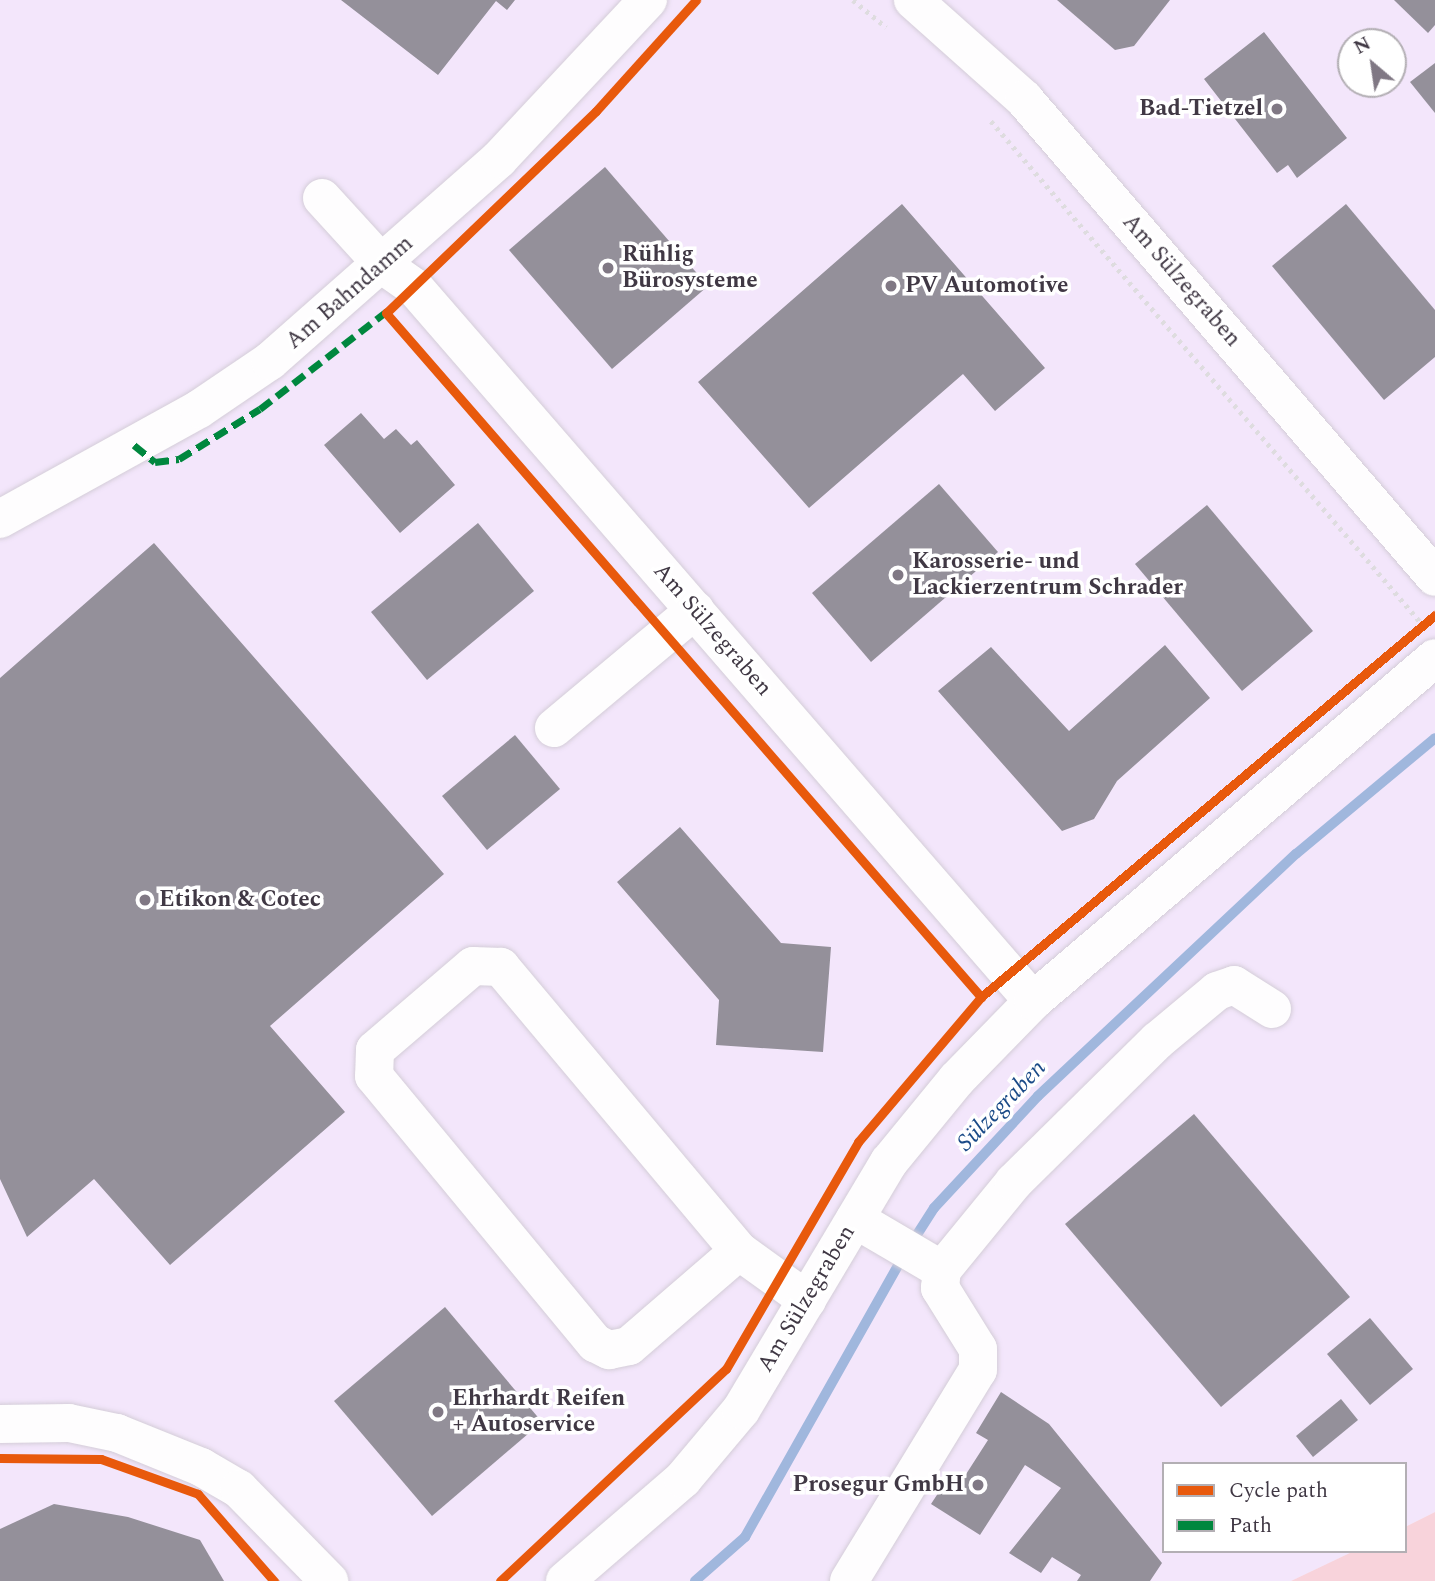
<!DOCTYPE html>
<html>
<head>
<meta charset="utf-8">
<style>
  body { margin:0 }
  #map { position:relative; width:1435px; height:1581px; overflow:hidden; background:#f7f0fa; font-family:Spectral,serif }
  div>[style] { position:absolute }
  .built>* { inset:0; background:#f3e6fb }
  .green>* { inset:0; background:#f8d3db }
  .stream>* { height:10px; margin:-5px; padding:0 5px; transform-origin:5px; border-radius:5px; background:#a0b7dd }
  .building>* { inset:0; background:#94909a }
  .path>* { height:4.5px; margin-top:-2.25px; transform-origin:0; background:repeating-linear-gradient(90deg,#dedcdf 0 3.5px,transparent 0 8.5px) }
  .roads { filter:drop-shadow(0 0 2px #d4cdd8) drop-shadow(0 0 2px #d4cdd8) }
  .minor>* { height:38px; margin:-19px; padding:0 19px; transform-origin:19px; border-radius:19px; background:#fefdfe }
  .quiet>* { height:7px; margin-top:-3.5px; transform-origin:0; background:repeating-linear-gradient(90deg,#00873e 0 14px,transparent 0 21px) }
  .cycleway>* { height:9px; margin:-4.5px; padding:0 4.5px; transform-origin:4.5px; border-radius:4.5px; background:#e8590c }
  .dots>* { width:19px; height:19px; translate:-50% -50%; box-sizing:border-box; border:4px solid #fff; border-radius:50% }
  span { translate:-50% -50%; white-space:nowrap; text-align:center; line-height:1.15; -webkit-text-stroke:7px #fff; paint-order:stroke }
  .poi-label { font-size:23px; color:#403844; font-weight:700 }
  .right { translate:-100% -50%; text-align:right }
  .left { translate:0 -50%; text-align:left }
  .street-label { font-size:23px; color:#403844 }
  .water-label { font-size:24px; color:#1a4a87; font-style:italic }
  .legend { position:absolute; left:1162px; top:1462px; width:245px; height:91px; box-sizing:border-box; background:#fff; border:2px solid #b3afb4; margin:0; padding:9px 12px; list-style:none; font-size:21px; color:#403844 }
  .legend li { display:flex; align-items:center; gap:14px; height:35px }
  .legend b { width:35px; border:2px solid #b3afb4 }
  .north { position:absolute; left:1337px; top:28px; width:70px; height:70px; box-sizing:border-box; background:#fff; border:2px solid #b3afb4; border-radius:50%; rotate:331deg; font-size:19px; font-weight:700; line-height:28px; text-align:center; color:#403844 }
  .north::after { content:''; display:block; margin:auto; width:24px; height:32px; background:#807884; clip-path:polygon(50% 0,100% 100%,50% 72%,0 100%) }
</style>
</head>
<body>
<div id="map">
  <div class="built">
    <div style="clip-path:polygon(evenodd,0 0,1435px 0,1435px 1512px,1405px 1527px,1405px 1464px,1164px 1464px,1164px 1551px,1354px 1551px,1291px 1581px,0 1581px,0 0,1351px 42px,1393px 42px,1393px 84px,1351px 84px,1351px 42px)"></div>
  </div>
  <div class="green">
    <div style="clip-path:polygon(1435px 1512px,1435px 1581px,1291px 1581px,1354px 1551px,1405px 1551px,1405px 1527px)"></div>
  </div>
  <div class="stream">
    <div style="left:911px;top:1244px;width:43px;rotate:-57.4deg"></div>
    <div style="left:934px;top:1208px;width:153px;rotate:-47.1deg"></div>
    <div style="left:1038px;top:1096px;width:354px;rotate:-43.2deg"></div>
    <div style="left:1296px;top:854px;width:181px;rotate:-39.8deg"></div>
    <div style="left:695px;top:1581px;width:67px;rotate:-41.3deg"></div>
    <div style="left:745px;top:1537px;width:322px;rotate:-60.6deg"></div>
  </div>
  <div class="building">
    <div style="clip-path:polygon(341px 0,515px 0,507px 10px,496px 1px,438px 75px)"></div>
    <div style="clip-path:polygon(1057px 0,1170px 0,1134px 46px,1115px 50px)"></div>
    <div style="clip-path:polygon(1394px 0,1435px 0,1435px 25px,1428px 33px)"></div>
    <div style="clip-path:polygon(1264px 32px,1347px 138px,1297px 178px,1288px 165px,1277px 173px,1204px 79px)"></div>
    <div style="clip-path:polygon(1435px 63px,1435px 113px,1410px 82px)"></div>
    <div style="clip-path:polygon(605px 167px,708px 286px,612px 369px,509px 250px)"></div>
    <div style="clip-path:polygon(902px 204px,1045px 368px,995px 411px,963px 374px,809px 508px,698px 382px)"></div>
    <div style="clip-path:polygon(1346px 204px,1435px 310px,1435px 357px,1384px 400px,1272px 266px)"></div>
    <div style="clip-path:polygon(361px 413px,384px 439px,396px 429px,411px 445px,417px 440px,455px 485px,400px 533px,324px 445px)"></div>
    <div style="clip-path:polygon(939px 484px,998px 552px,871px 662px,812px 593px)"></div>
    <div style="clip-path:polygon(1207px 505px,1313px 631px,1242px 691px,1135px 564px)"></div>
    <div style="clip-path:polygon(478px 523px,534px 591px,427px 680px,371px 612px)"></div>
    <div style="clip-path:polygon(154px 543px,444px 874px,270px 1026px,345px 1112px,170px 1265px,94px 1179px,27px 1237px,0 1179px,0 678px)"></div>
    <div style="clip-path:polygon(1165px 645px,1210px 698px,1117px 781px,1094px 819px,1062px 831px,938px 691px,991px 647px,1069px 731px)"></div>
    <div style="clip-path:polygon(515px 735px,560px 789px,487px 850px,442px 796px)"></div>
    <div style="clip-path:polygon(680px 827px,781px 943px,831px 947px,823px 1052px,716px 1045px,719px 1000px,617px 882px)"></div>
    <div style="clip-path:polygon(1194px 1114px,1350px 1297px,1221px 1407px,1065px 1224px)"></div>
    <div style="clip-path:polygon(445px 1307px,542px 1422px,432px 1516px,334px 1401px)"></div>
    <div style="clip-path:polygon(1370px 1318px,1413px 1369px,1370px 1405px,1327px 1354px)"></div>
    <div style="clip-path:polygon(1001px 1392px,1049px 1424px,1162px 1563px,1150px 1581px,1077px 1581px,1081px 1575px,1052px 1557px,1041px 1573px,1009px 1553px,1061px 1488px,1025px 1465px,980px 1535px,931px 1504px,950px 1475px,961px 1482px,988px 1440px,976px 1433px)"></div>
    <div style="clip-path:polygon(1341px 1399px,1358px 1420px,1313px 1457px,1296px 1436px)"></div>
    <div style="clip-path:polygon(54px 1504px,128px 1517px,200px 1540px,224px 1581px,0 1581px,0 1529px)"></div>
  </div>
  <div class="path">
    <div style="left:853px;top:0;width:43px;rotate:39.3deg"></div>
    <div style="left:991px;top:121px;width:664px;rotate:49.4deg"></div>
  </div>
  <div class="roads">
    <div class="minor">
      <div style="left:913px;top:0;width:149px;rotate:41.7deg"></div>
      <div style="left:1024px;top:99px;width:630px;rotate:49.31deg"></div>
      <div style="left:322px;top:198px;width:92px;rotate:47.6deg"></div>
      <div style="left:384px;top:266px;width:37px;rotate:35deg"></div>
      <div style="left:414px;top:287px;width:945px;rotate:49.08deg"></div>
      <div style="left:0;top:519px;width:227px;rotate:-28.9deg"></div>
      <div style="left:199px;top:409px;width:86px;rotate:-34.1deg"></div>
      <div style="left:270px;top:361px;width:305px;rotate:-41.4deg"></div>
      <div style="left:499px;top:159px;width:218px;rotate:-46.9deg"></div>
      <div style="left:554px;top:728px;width:184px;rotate:-39.9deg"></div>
      <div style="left:855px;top:1219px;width:101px;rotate:30.4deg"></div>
      <div style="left:942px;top:1270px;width:114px;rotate:-50.7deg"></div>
      <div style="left:1014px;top:1182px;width:201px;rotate:-44.6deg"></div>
      <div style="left:1157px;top:1041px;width:78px;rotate:-39.8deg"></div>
      <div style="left:1217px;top:991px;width:18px;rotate:-19deg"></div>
      <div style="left:1234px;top:985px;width:45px;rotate:32.3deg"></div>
      <div style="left:739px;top:1251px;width:371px;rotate:-130deg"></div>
      <div style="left:501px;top:967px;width:28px;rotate:-178deg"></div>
      <div style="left:473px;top:966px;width:129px;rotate:139.4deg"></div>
      <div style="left:375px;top:1050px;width:26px;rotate:92deg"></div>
      <div style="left:374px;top:1076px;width:347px;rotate:50.4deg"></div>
      <div style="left:595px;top:1343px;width:16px;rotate:27deg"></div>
      <div style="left:609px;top:1350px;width:20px;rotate:-11deg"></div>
      <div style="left:629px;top:1346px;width:145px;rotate:-40.8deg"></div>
      <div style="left:739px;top:1251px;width:84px;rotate:35.8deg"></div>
      <div style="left:0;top:1424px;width:69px;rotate:-0.8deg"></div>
      <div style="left:69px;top:1423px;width:49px;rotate:11.8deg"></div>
      <div style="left:117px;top:1433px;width:91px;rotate:22deg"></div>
      <div style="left:201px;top:1467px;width:44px;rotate:30.1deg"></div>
      <div style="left:239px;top:1489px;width:129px;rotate:45.6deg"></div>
      <div style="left:565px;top:1581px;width:156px;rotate:-40.8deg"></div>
      <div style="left:683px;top:1479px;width:90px;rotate:-50deg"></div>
      <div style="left:741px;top:1410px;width:289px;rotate:-59.2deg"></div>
      <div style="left:889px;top:1162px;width:107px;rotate:-50.7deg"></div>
      <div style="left:957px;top:1079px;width:109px;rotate:-45.7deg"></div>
      <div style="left:1033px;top:1001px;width:528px;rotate:-40.47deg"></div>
      <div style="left:849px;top:1581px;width:247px;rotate:-58.6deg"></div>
      <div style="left:978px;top:1370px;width:21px;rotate:-90deg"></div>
      <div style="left:978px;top:1349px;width:72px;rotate:-121.9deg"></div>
      <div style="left:940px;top:1288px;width:18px;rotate:-84deg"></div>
    </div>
  </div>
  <div class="quiet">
    <div style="left:134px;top:445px;width:27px;rotate:39deg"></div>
    <div style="left:155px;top:462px;width:24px;rotate:-7deg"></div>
    <div style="left:179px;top:459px;width:95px;rotate:-31.7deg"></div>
    <div style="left:260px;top:409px;width:165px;rotate:-37.6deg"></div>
  </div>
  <div class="cycleway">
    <div style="left:696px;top:0;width:149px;rotate:132deg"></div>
    <div style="left:596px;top:111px;width:291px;rotate:136.1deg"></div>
    <div style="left:386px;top:313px;width:907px;rotate:48.98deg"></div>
    <div style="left:0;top:1458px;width:101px;rotate:0.6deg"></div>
    <div style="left:101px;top:1459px;width:103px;rotate:19.8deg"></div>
    <div style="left:198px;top:1494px;width:116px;rotate:48.9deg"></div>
    <div style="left:500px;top:1581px;width:310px;rotate:-43.2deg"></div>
    <div style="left:726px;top:1369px;width:263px;rotate:-59.8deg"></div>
    <div style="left:858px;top:1142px;width:190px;rotate:-49.7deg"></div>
    <div style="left:981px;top:997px;width:593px;rotate:-40.08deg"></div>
  </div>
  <div class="dots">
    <div style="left:1277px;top:109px;background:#807884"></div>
    <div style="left:608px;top:268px;background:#807884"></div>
    <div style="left:891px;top:286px;background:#807884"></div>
    <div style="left:898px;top:575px;background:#807884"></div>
    <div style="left:145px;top:900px;background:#807884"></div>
    <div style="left:438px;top:1412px;background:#807884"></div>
    <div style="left:978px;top:1485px;background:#807884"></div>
  </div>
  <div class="poi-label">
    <span class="right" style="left:1263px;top:109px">Bad-Tietzel</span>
    <span class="left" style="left:622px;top:268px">Rühlig<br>Bürosysteme</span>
    <span class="left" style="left:905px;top:286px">PV Automotive</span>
    <span class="left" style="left:912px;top:575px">Karosserie- und<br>Lackierzentrum Schrader</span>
    <span class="left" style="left:159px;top:900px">Etikon &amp; Cotec</span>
    <span class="left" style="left:452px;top:1412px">Ehrhardt Reifen<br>+ Autoservice</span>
    <span class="right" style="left:964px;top:1485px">Prosegur GmbH</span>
  </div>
  <div class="street-label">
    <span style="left:1181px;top:281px;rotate:49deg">Am Sülzegraben</span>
    <span style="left:350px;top:293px;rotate:-41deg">Am Bahndamm</span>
    <span style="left:712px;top:630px;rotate:49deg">Am Sülzegraben</span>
    <span style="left:807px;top:1299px;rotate:-59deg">Am Sülzegraben</span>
  </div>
  <div class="water-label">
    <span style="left:1002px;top:1106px;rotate:-46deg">Sülzegraben</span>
  </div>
  <ul class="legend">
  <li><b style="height:9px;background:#e8590c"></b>Cycle path</li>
  <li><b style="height:9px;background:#00873e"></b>Path</li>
  </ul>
  <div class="north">N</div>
</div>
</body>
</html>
